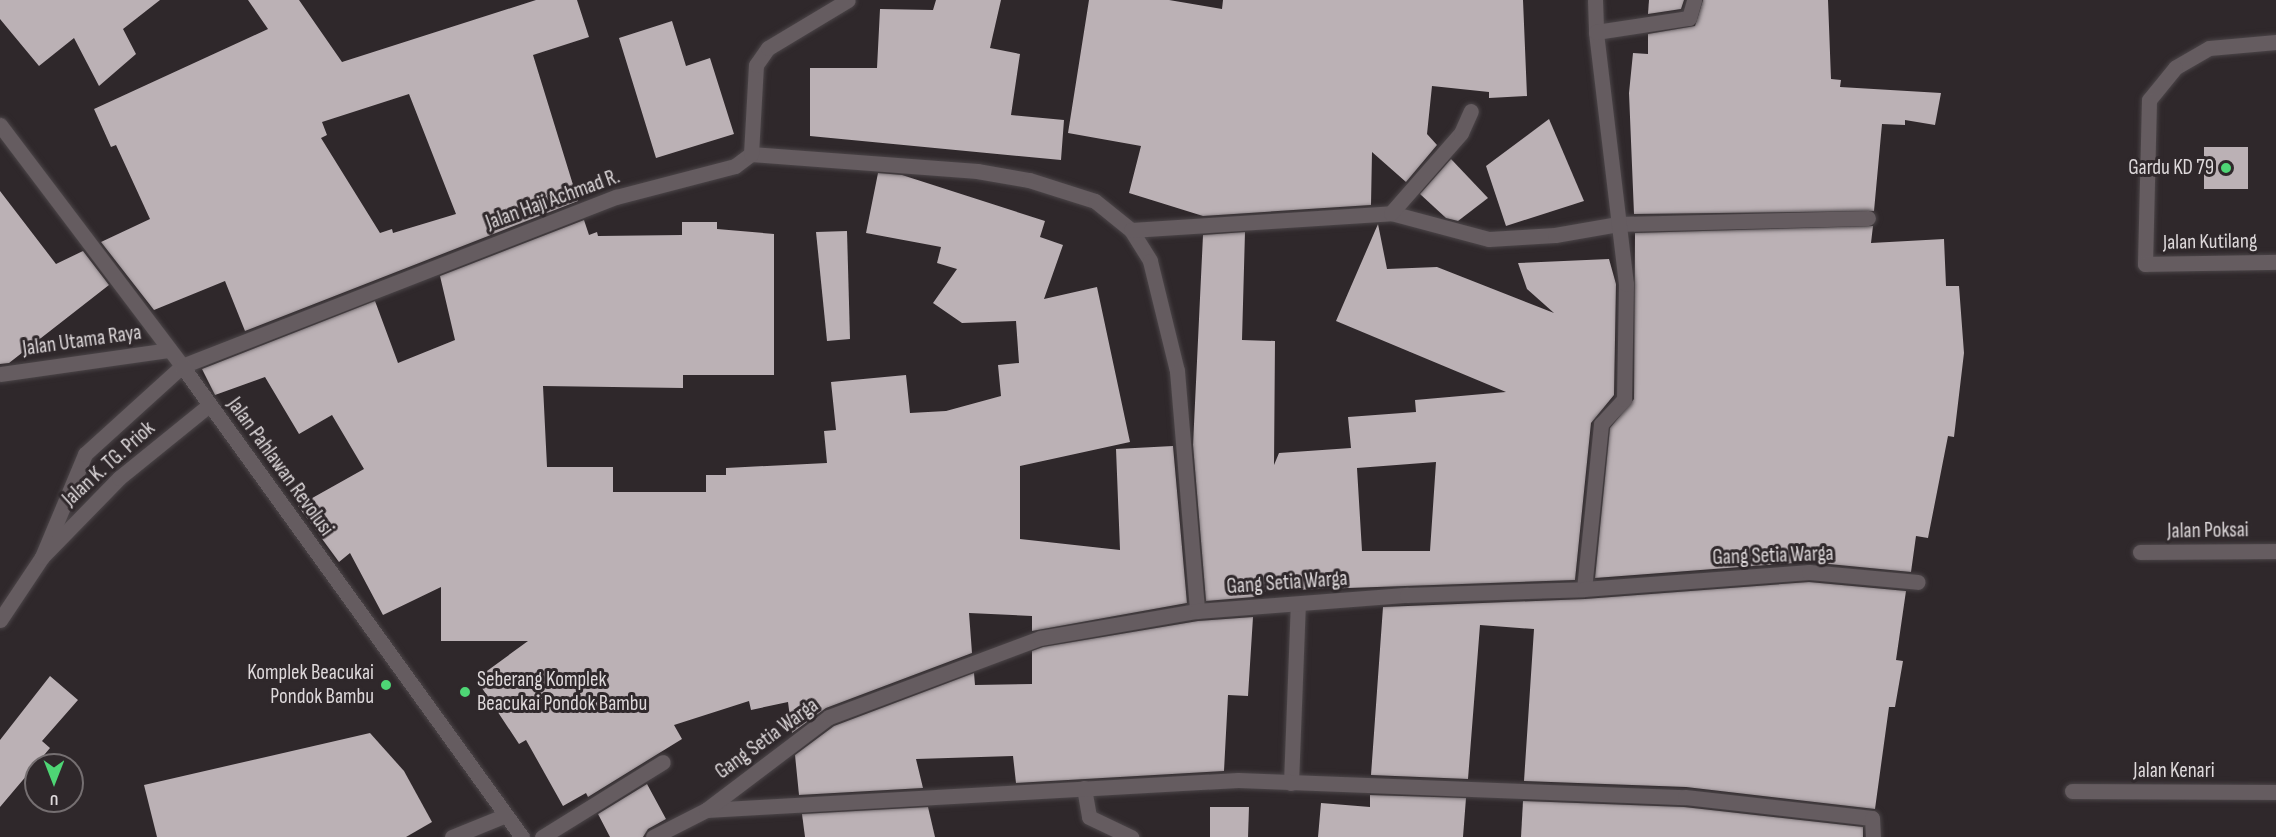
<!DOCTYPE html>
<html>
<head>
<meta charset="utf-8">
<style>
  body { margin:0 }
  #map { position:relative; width:2276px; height:837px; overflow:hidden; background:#2f282b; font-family:"Sofia Sans Condensed",sans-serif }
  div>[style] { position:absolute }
  .building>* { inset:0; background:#bbb1b5 }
  .roads { filter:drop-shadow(0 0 2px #4b4548) drop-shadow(0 0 2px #4b4548) }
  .lane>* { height:15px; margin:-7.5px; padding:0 7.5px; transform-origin:7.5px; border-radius:7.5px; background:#655c60 }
  .street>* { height:15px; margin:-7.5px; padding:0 7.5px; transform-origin:7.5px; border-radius:7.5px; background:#655c60 }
  .secondary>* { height:15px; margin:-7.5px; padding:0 7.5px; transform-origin:7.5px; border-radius:7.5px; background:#655c60 }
  .dots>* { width:16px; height:16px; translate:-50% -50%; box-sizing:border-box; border:3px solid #2f282b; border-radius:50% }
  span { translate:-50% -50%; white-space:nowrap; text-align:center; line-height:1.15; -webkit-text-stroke:6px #2f282b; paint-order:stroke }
  .poi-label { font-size:21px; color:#ded9db }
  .right { translate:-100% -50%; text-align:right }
  .left { translate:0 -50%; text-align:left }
  .street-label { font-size:21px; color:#ded9db }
  .north { position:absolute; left:24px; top:753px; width:60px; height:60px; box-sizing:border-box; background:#2f282b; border:2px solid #756f71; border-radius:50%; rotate:180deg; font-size:16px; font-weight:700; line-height:24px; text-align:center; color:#ded9db }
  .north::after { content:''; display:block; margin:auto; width:21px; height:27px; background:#4ed675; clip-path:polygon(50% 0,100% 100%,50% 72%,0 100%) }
</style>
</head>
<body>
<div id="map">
  <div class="building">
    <div style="clip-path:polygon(0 0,160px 0,123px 29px,136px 54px,99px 86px,74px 38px,39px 66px,0 19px)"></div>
    <div style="clip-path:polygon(evenodd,248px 0,299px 0,342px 62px,536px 0,577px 0,589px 37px,533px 55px,578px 201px,245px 331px,225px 281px,154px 310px,101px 242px,150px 219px,116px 145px,111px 147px,94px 109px,268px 29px,248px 0,409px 94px,456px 214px,393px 233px,392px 229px,380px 233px,321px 138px,327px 135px,322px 122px,409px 94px)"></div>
    <div style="clip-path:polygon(936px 0,1001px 0,990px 48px,1020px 54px,1011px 115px,1064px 120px,1061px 160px,810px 136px,810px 68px,877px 68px,880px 9px,933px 10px)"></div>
    <div style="clip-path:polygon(1089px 0,1169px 0,1222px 9px,1223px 0,1523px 0,1527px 96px,1489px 98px,1489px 92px,1432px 86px,1427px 134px,1437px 145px,1406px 182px,1372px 152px,1371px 205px,1203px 216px,1129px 193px,1141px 146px,1068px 133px)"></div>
    <div style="clip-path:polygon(1649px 0,1684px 0,1681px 9px,1648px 14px)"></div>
    <div style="clip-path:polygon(1703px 0,1828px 0,1831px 79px,1841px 80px,1840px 87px,1941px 93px,1935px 125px,1905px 120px,1905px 125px,1882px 124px,1874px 211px,1634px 214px,1629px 93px,1633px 53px,1648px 54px,1648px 34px,1695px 26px)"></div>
    <div style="clip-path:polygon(672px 21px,686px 66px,710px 58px,734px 134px,656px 158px,619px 38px)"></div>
    <div style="clip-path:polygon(1549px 119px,1584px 201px,1506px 226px,1486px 166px)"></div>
    <div style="clip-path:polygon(2204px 147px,2248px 147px,2248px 189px,2204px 189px)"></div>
    <div style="clip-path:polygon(1451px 159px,1488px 198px,1458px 221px,1446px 218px,1420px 194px)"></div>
    <div style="clip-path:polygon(878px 173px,902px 175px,1045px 221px,1040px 237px,1063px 245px,1044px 299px,1097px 287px,1130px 442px,1020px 466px,1020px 539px,1120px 550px,1116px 449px,1173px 446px,1187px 603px,1032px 631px,1032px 616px,969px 613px,972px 653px,826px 708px,792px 733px,788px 702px,751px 710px,749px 701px,674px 725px,682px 739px,588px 797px,586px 793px,563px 806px,526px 740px,519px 744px,476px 679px,528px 641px,441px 641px,441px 587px,383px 615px,350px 553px,339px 562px,298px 506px,364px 469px,332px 415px,299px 434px,265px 377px,215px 395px,202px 369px,375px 301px,398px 363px,455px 340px,440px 276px,584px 220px,589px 235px,597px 232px,598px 236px,682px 235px,682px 222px,717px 222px,717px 229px,774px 234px,774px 375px,683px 375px,683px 388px,543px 386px,547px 467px,613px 467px,613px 492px,706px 492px,706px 475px,726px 475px,726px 468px,827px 463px,824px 431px,836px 430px,831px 382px,906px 375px,910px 413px,946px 411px,1001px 396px,998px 365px,1019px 363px,1016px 321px,962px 323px,933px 303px,957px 269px,937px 263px,941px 247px,866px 233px)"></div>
    <div style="clip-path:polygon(0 191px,56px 264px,83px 251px,109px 285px,9px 363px,0 364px)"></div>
    <div style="clip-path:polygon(evenodd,1378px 224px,1387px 269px,1437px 267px,1554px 313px,1527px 289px,1518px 263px,1609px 259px,1616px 284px,1614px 395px,1591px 423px,1575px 580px,1266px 591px,1254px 597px,1206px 601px,1193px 445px,1203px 235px,1245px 232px,1242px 340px,1275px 341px,1274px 465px,1279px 453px,1351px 448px,1348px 417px,1416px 412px,1415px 400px,1506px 392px,1336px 321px,1378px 224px,1436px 462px,1430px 551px,1362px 551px,1357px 468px,1436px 462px)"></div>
    <div style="clip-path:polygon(1873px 226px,1871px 243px,1944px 239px,1946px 286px,1959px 286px,1964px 353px,1954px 437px,1948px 436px,1928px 538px,1916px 536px,1911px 572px,1808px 562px,1595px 578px,1610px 428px,1634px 399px,1635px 233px)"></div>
    <div style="clip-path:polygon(847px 231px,850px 339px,827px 341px,816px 232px)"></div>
    <div style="clip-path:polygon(1809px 582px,1906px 591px,1896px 660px,1903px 661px,1895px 707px,1889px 707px,1875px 809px,1686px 787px,1524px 781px,1534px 629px,1480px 625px,1468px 779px,1371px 775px,1383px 607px,1585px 599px)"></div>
    <div style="clip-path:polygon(1253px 617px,1248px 696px,1228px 695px,1224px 771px,1016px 783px,1013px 756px,916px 759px,923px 788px,799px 795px,795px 755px,834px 726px,974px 673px,975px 685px,1032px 684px,1032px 651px,1043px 647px,1198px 621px)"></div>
    <div style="clip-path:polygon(50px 676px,78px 700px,42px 741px,50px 748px,0 807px,0 740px)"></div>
    <div style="clip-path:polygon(370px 733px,404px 771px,432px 822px,406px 837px,157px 837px,144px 785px)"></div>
    <div style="clip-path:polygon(647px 784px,666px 819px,648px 829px,643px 837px,610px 837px,598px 814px)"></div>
    <div style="clip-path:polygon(1370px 795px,1466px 798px,1463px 837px,1318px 837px,1321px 803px,1370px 807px)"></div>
    <div style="clip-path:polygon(1523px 801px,1684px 807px,1863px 827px,1863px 837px,1521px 837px)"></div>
    <div style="clip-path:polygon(928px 807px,935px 837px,805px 837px,802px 814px)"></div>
    <div style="clip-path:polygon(1210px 807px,1249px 807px,1248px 837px,1210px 837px)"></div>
  </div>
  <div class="roads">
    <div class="lane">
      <div style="left:542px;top:837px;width:142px;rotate:-31.8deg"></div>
    </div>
    <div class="street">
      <div style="left:1595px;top:0;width:32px;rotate:88deg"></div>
      <div style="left:2276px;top:42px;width:67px;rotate:174.9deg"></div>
      <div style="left:2209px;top:48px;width:39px;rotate:150deg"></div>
      <div style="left:2175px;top:68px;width:41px;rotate:129.1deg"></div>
      <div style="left:2149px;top:100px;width:164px;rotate:91.4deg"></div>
      <div style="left:2145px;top:264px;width:131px;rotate:-0.9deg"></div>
      <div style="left:751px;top:154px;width:227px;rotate:4.3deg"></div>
      <div style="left:977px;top:171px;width:53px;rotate:9.8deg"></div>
      <div style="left:1029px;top:180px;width:69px;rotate:17.7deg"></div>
      <div style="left:1095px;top:201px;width:46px;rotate:38.9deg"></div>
      <div style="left:1131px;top:230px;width:36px;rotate:58deg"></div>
      <div style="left:1150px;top:261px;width:113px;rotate:76.2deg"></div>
      <div style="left:1177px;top:371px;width:241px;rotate:85.2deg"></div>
      <div style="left:1391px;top:213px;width:101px;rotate:14.9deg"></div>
      <div style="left:1489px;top:239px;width:66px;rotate:-3.5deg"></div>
      <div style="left:1555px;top:235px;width:64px;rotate:-9.9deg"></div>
      <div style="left:1618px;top:224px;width:250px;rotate:-1.4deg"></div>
      <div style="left:1131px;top:230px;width:261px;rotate:-3.7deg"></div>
      <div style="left:1391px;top:213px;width:106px;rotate:-48.8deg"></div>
      <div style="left:1461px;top:133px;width:24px;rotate:-66deg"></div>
      <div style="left:0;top:374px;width:171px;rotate:-8.1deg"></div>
      <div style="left:2140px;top:552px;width:136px;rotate:-0.4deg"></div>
      <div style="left:42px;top:557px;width:112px;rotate:-67.3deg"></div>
      <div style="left:85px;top:454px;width:131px;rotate:-42.2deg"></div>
      <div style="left:182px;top:366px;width:466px;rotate:-21.3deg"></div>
      <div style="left:616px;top:197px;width:123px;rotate:-14.6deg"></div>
      <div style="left:735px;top:166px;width:20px;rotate:-37deg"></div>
      <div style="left:751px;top:154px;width:89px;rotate:-86.8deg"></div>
      <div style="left:756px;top:65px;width:21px;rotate:-55deg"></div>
      <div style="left:768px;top:48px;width:93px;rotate:-31deg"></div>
      <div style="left:1584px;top:589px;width:166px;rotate:-84.1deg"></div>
      <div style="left:1601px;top:424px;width:34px;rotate:-47deg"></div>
      <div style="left:1624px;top:399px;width:115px;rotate:-89deg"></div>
      <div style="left:1626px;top:284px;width:254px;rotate:-96.8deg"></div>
      <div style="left:1596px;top:32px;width:94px;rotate:-8.6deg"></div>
      <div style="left:1689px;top:18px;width:19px;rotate:-74deg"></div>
      <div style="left:0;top:620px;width:76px;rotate:-56.3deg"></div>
      <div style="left:42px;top:557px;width:110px;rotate:-45.7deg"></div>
      <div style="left:119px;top:478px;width:116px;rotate:-39deg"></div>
      <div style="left:1291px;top:783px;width:179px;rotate:-87.8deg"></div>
      <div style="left:1084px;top:788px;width:29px;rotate:80deg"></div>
      <div style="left:1089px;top:817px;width:47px;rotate:25.5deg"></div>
      <div style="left:2072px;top:791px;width:204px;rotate:0.3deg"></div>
      <div style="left:706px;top:810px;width:533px;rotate:-3.23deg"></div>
      <div style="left:1238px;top:780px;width:447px;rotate:2.2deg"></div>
      <div style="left:1685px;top:797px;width:188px;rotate:6.4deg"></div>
      <div style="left:1872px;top:818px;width:19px;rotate:87deg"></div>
      <div style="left:452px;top:837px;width:58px;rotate:-22.2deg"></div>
      <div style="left:653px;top:837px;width:59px;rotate:-27deg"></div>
      <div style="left:706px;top:810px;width:154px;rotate:-37.1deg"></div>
      <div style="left:829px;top:717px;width:225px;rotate:-20.5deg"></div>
      <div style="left:1040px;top:638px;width:159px;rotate:-9.8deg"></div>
      <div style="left:1197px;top:611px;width:211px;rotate:-4.4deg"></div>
      <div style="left:1407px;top:595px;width:177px;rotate:-1.9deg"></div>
      <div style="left:1584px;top:589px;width:226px;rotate:-4.3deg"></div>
      <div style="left:1809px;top:572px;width:109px;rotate:5.2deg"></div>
    </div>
    <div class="secondary">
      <div style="left:0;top:125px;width:302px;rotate:52.9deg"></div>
      <div style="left:182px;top:366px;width:581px;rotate:54.18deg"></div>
    </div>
  </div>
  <div class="dots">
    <div style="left:2226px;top:168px;background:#4ed675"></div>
    <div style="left:386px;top:685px;background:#4ed675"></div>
    <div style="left:465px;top:692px;background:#4ed675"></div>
  </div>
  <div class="poi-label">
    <span class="right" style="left:2214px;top:168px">Gardu KD 79</span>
    <span class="right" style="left:374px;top:685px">Komplek Beacukai<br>Pondok Bambu</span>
    <span class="left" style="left:477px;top:692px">Seberang Komplek<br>Beacukai Pondok Bambu</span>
  </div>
  <div class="street-label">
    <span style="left:553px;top:200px;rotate:-20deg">Jalan Haji Achmad R.</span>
    <span style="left:2210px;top:242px;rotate:-1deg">Jalan Kutilang</span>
    <span style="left:82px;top:341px;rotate:-8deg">Jalan Utama Raya</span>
    <span style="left:109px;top:464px;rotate:-42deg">Jalan K. TG. Priok</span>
    <span style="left:280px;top:467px;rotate:54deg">Jalan Pahlawan Revolusi</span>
    <span style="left:2208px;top:531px;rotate:-1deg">Jalan Poksai</span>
    <span style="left:1773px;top:556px;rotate:-2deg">Gang Setia Warga</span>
    <span style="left:1287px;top:583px;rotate:-4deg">Gang Setia Warga</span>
    <span style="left:767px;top:739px;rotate:-36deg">Gang Setia Warga</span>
    <span style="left:2174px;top:771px">Jalan Kenari</span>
  </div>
  <div class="north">U</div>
</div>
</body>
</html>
